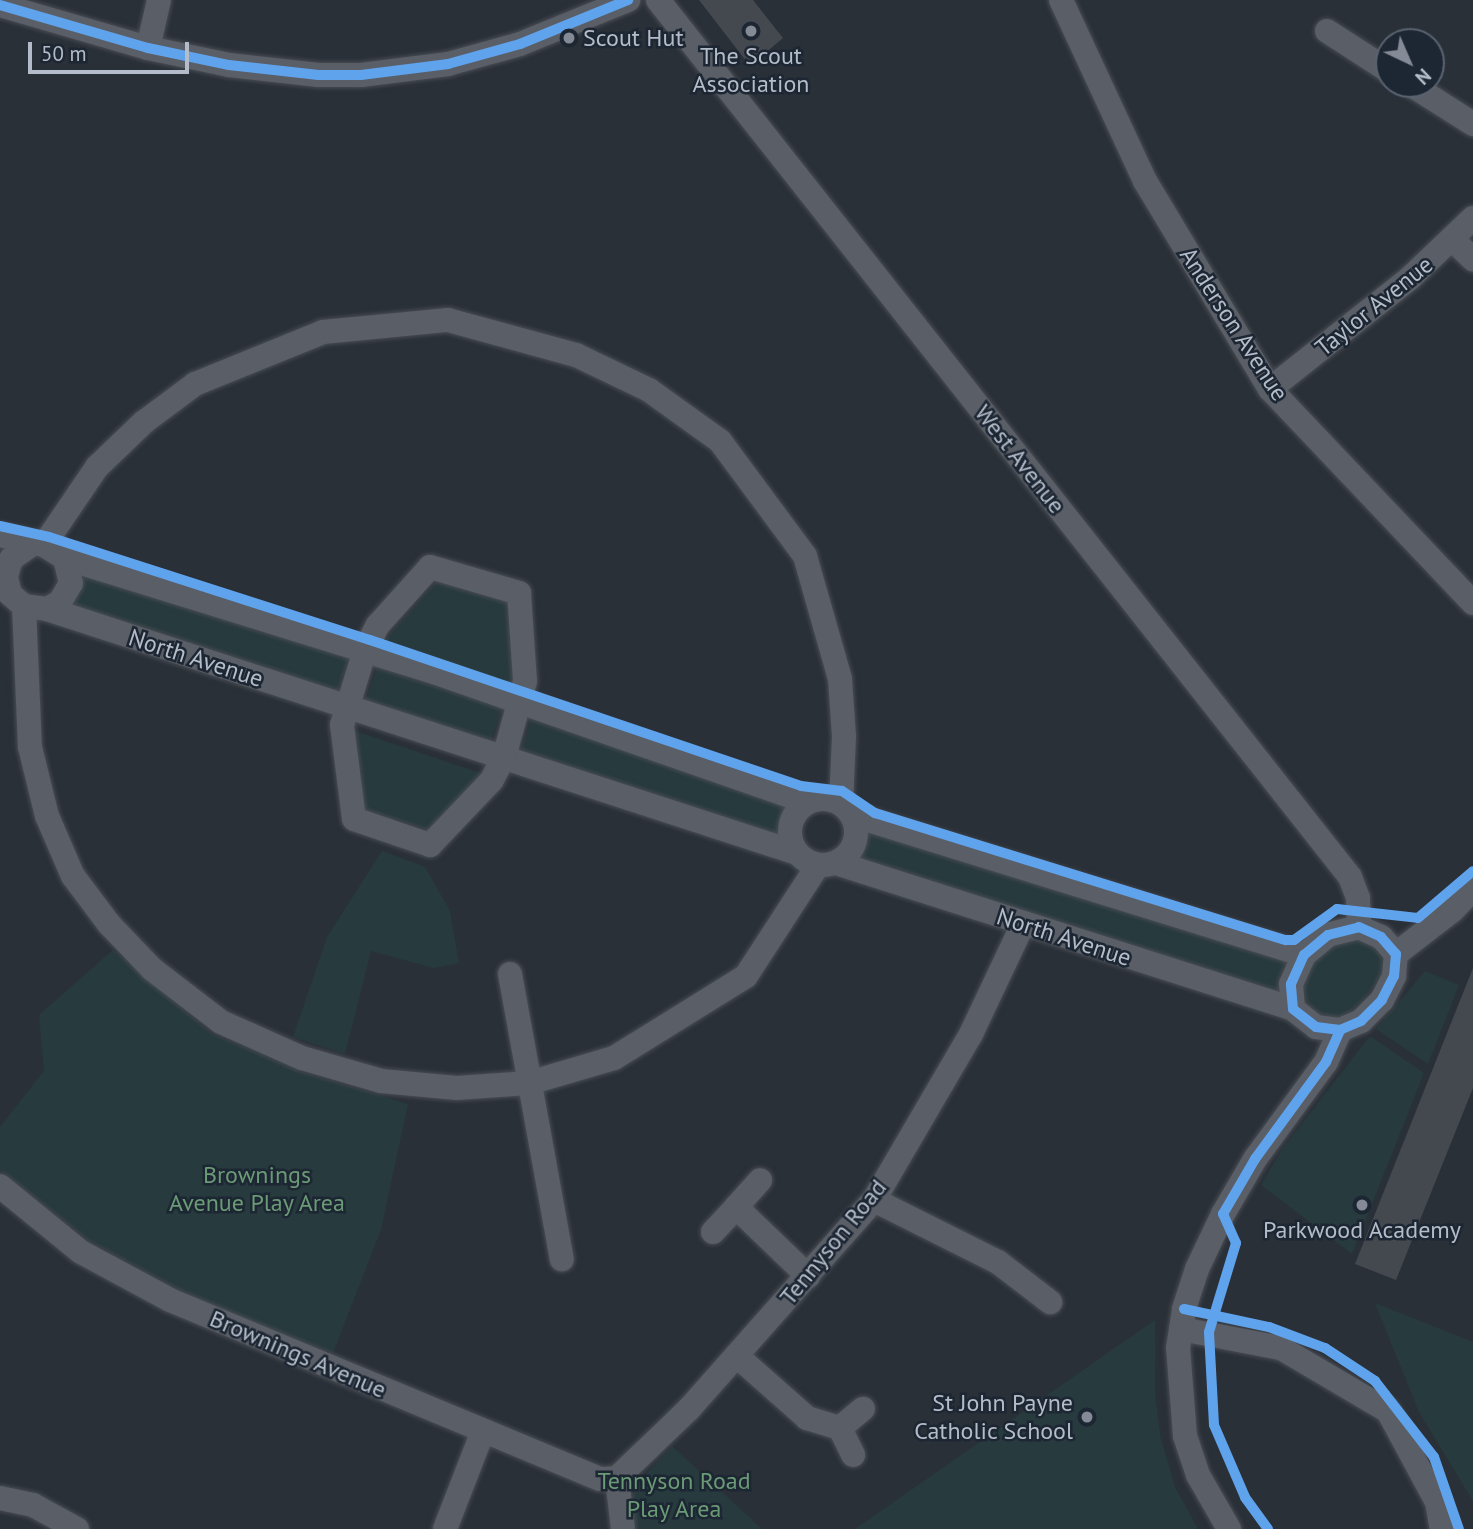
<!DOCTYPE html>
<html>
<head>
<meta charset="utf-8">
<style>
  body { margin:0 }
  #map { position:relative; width:1473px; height:1529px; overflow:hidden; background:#2a3038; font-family:"PT Sans",sans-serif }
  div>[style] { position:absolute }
  .green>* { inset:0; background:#273a3e }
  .building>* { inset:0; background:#444950 }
  .roads { filter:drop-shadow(0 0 2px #484c53) drop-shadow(0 0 2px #484c53) }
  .minor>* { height:24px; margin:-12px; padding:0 12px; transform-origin:12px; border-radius:12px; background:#5a5e66 }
  .minor>.ring { margin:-12px; padding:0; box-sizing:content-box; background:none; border:24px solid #5a5e66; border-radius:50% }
  .cycleway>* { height:10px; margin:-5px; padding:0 5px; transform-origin:5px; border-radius:5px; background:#60a3ed }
  .dots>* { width:19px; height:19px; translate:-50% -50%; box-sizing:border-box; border:4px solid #1d2633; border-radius:50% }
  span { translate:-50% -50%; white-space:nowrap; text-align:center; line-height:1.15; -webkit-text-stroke:5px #1d2633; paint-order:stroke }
  .poi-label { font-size:24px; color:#b4bcc9 }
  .left { translate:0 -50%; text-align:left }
  .right { translate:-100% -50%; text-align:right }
  .street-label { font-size:24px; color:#b4bcc9 }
  .park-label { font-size:24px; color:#6b9a76 }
  .north { position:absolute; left:1375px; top:28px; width:70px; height:70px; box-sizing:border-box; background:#1d2633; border:2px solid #59626f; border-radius:50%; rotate:136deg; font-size:19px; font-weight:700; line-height:28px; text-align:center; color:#b4bcc9 }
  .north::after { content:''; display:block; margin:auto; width:24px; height:32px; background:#848b96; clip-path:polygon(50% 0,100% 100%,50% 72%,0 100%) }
  .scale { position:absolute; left:28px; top:42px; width:161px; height:32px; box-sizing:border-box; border:4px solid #b4bcc9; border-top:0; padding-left:9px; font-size:21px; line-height:24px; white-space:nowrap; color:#b4bcc9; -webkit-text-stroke:5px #1d2633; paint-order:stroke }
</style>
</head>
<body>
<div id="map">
  <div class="green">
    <div style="clip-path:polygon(84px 572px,349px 656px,337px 693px,73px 609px)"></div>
    <div style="clip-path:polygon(440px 578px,506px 599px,513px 684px,383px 642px)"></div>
    <div style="clip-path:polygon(377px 667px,502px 708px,491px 741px,366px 701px)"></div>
    <div style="clip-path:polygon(532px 718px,789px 804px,778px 837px,521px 751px)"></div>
    <div style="clip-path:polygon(355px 731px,483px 774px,433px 832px,361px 808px)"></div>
    <div style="clip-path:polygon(867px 827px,1287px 962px,1276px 996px,856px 861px)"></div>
    <div style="clip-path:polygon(382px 851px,425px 867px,450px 911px,459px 963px,434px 968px,371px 951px,345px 1054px,293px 1037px,327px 937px)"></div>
    <div style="clip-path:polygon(1366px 938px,1382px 956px,1383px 972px,1363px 1000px,1345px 1016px,1326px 1018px,1311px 1010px,1300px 984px,1306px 968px,1335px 943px)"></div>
    <div style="clip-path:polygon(113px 950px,212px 1034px,305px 1073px,408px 1104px,381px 1230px,333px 1353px,215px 1309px,88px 1240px,0 1170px,0 1127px,44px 1071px,39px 1015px)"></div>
    <div style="clip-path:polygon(1425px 971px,1459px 985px,1428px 1064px,1376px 1029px)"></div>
    <div style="clip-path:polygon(1370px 1036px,1424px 1073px,1352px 1254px,1261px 1185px,1282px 1149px)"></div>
    <div style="clip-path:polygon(1375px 1303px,1473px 1342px,1473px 1501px,1419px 1412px)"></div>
    <div style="clip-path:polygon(1155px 1320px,1155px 1395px,1161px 1439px,1175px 1487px,1198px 1529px,855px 1529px)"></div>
    <div style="clip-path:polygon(672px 1446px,762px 1529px,636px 1529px,632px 1498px,637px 1484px)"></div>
  </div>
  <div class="building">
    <div style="clip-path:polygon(699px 0,753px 0,783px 38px,750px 66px)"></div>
    <div style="clip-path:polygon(1473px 968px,1473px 1088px,1396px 1280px,1355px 1264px)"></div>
  </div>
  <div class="roads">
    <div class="minor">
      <div style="left:658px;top:0;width:1117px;rotate:51.72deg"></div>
      <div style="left:1350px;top:877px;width:22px;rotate:69deg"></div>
      <div style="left:1358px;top:898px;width:29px;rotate:88deg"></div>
      <div style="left:1061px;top:0;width:200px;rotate:65.1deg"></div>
      <div style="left:1145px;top:181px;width:243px;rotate:59deg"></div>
      <div style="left:1270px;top:389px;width:295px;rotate:46.5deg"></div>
      <div style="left:0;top:5px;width:154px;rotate:16.2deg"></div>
      <div style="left:148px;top:48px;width:83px;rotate:11.9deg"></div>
      <div style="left:229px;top:65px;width:90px;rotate:6.4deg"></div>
      <div style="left:318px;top:75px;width:43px"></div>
      <div style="left:361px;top:75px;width:88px;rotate:-7.2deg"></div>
      <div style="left:448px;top:64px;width:75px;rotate:-15.5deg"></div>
      <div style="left:520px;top:44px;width:117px;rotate:-22.2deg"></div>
      <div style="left:1327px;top:31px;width:74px;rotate:32.8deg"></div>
      <div style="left:148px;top:48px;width:49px;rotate:-77.1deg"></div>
      <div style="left:1410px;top:84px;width:75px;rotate:32.4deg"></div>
      <div style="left:1453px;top:240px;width:28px;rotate:44deg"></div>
      <div style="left:1270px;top:389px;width:179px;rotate:-38.4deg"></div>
      <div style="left:1410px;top:278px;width:87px;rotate:-43.6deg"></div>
      <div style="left:0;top:535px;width:45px;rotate:12.8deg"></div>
      <div style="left:44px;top:545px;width:25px;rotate:32deg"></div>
      <div style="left:65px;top:558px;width:26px;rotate:77deg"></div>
      <div style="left:71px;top:583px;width:22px;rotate:120deg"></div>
      <div style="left:60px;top:602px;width:15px;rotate:152deg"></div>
      <div style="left:31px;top:545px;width:24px;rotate:145deg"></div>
      <div style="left:11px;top:559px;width:19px;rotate:106deg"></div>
      <div style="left:6px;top:577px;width:17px;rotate:77deg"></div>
      <div style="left:10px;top:594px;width:18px;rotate:41deg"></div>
      <div style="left:24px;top:606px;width:23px;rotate:7deg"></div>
      <div style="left:47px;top:609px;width:789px;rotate:18.02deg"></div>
      <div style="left:44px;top:545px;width:94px;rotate:-55.8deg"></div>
      <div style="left:97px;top:467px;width:65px;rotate:-43.8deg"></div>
      <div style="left:144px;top:422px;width:64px;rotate:-36.7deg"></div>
      <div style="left:195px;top:384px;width:138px;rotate:-22.1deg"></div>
      <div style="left:323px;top:332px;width:126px;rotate:-5.5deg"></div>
      <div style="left:448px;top:320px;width:133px;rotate:15.3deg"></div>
      <div style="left:576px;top:355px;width:81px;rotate:25.6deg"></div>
      <div style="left:649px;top:390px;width:87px;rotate:35.7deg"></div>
      <div style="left:720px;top:441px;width:143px;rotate:53.5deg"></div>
      <div style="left:805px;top:556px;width:128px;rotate:74.1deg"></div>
      <div style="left:840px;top:679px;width:57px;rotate:86deg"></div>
      <div style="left:844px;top:736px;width:68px;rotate:92.5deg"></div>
      <div style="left:65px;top:558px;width:386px;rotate:17.2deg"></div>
      <div style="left:434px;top:672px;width:395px;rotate:19.2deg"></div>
      <div style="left:430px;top:567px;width:93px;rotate:16.3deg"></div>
      <div style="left:519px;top:593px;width:88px;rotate:86.1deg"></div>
      <div style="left:525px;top:681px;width:79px;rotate:105.4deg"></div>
      <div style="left:504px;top:757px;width:26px;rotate:118deg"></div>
      <div style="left:492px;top:780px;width:90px;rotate:133.6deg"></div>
      <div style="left:430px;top:845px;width:80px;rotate:-161.1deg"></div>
      <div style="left:354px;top:819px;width:95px;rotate:-97.3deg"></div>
      <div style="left:342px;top:725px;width:78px;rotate:-73deg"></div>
      <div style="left:365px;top:650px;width:28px;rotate:-63deg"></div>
      <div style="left:378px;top:625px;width:78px;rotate:-48.1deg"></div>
      <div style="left:24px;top:606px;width:141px;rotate:87.6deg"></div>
      <div style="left:30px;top:747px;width:71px;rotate:76.2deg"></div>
      <div style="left:47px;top:816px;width:65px;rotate:66.6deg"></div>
      <div style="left:73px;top:876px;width:60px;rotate:53.1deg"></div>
      <div style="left:109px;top:924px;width:62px;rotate:46.3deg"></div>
      <div style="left:152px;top:969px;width:87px;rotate:37.5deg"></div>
      <div style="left:221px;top:1022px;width:89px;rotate:24deg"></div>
      <div style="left:302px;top:1058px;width:82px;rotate:16.2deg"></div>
      <div style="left:381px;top:1081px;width:76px;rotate:5.3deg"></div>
      <div style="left:457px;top:1088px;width:72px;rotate:-4deg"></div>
      <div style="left:529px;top:1083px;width:89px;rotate:-16.4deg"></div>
      <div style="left:614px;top:1058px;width:155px;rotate:-31.8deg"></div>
      <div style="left:746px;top:976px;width:132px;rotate:-57deg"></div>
      <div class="ring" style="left:790px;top:799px;width:42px;height:42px"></div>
      <div style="left:852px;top:815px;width:473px;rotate:17.2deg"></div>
      <div style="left:836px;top:863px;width:480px;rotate:17.7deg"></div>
      <div style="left:1293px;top:1009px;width:29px;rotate:38deg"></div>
      <div style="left:1316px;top:1027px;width:24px;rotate:7deg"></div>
      <div style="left:1340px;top:1030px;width:23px;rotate:-23deg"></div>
      <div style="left:1361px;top:1021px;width:30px;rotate:-45deg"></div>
      <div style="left:1382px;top:1000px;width:27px;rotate:-63deg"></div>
      <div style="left:1394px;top:976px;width:22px;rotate:-85deg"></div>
      <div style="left:1396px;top:954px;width:23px;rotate:-131deg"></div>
      <div style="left:1381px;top:937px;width:24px;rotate:-156deg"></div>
      <div style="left:1359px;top:927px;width:32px;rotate:166deg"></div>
      <div style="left:1328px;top:935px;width:31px;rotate:140deg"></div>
      <div style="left:1304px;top:955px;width:32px;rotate:114deg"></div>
      <div style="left:1291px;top:984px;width:25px;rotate:85deg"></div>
      <div style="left:1396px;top:954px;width:72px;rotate:-37.7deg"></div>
      <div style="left:1453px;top:910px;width:29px;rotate:-46deg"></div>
      <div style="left:510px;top:974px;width:290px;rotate:79.7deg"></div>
      <div style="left:0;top:1186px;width:104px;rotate:39.2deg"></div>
      <div style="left:81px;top:1252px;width:101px;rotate:28.3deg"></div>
      <div style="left:170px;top:1300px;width:466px;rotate:22.6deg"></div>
      <div style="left:600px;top:1479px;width:17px;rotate:-3deg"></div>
      <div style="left:617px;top:1478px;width:100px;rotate:-43.8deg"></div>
      <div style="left:689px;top:1409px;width:279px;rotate:-48.5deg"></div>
      <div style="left:874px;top:1200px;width:192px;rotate:-59.7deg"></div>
      <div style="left:971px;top:1034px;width:122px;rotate:-64.7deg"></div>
      <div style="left:874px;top:1200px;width:139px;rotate:26.6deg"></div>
      <div style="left:998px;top:1262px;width:66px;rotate:37.6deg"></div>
      <div style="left:736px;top:1207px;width:36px;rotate:-48deg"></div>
      <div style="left:713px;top:1232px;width:34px;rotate:-47deg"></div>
      <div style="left:736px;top:1207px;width:100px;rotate:43.8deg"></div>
      <div style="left:1181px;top:1329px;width:102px;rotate:10.8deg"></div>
      <div style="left:1281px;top:1348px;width:124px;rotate:30.5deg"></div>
      <div style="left:1388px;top:1411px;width:103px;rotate:61.7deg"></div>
      <div style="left:1437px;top:1502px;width:27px;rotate:80deg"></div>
      <div style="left:737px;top:1356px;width:94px;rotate:41.5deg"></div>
      <div style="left:807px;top:1418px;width:34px;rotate:17deg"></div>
      <div style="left:840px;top:1428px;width:30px;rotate:-40deg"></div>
      <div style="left:840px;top:1428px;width:30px;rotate:64deg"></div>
      <div style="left:617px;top:1478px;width:51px;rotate:83.3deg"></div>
      <div style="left:0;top:1498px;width:34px;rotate:12deg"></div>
      <div style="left:33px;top:1505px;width:50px;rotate:28.6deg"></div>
      <div style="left:445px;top:1529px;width:105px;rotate:-68.8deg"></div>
      <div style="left:1229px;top:1529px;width:62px;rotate:-119.9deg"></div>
      <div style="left:1198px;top:1475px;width:41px;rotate:-108.4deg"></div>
      <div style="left:1185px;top:1436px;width:88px;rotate:-94.5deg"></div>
      <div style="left:1178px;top:1348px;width:39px;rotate:-81deg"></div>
      <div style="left:1184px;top:1309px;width:42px;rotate:-72deg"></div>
      <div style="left:1197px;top:1269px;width:61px;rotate:-64.7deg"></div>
      <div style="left:1223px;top:1214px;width:64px;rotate:-59.8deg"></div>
      <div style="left:1255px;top:1159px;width:120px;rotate:-53.8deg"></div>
      <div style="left:1326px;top:1062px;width:35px;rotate:-66deg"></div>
    </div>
  </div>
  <div class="cycleway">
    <div style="left:0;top:5px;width:154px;rotate:16.2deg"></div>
    <div style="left:148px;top:48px;width:83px;rotate:11.9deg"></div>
    <div style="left:229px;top:65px;width:90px;rotate:6.4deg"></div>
    <div style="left:318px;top:75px;width:43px"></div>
    <div style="left:361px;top:75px;width:88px;rotate:-7.2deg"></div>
    <div style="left:448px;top:64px;width:75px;rotate:-15.5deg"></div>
    <div style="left:520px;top:44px;width:117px;rotate:-22.2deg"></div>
    <div style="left:0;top:526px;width:50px;rotate:12.7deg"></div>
    <div style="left:49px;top:537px;width:337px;rotate:17.8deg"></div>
    <div style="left:370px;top:640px;width:455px;rotate:18.7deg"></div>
    <div style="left:801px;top:786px;width:41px;rotate:7deg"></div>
    <div style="left:842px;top:791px;width:40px;rotate:34deg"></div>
    <div style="left:875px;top:813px;width:430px;rotate:17.2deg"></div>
    <div style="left:1286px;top:940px;width:8px"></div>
    <div style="left:1294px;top:940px;width:53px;rotate:-35.8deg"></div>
    <div style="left:1337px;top:909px;width:81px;rotate:6.3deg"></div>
    <div style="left:1418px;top:918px;width:72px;rotate:-40.5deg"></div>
    <div style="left:1359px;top:927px;width:24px;rotate:24deg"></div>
    <div style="left:1381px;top:937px;width:23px;rotate:49deg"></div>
    <div style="left:1396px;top:954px;width:22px;rotate:95deg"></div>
    <div style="left:1394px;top:976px;width:27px;rotate:117deg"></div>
    <div style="left:1382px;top:1000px;width:30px;rotate:135deg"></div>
    <div style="left:1361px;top:1021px;width:23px;rotate:157deg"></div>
    <div style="left:1340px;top:1030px;width:24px;rotate:-173deg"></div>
    <div style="left:1316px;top:1027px;width:29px;rotate:-142deg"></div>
    <div style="left:1293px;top:1009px;width:25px;rotate:-95deg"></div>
    <div style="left:1291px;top:984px;width:32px;rotate:-66deg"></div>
    <div style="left:1304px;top:955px;width:31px;rotate:-40deg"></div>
    <div style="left:1328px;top:935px;width:32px;rotate:-14deg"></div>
    <div style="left:1184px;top:1309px;width:87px;rotate:12deg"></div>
    <div style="left:1269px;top:1327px;width:60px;rotate:20.6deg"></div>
    <div style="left:1325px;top:1348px;width:60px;rotate:33.4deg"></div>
    <div style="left:1375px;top:1381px;width:96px;rotate:52.2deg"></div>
    <div style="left:1434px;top:1457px;width:76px;rotate:70.9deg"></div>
    <div style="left:1268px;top:1529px;width:39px;rotate:-126deg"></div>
    <div style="left:1245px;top:1497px;width:78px;rotate:-113.3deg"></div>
    <div style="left:1214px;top:1425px;width:93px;rotate:-93.1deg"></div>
    <div style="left:1209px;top:1332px;width:93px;rotate:-73.1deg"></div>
    <div style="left:1236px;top:1243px;width:32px;rotate:-114deg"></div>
    <div style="left:1223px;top:1214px;width:64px;rotate:-59.8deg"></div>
    <div style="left:1255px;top:1159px;width:120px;rotate:-53.8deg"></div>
    <div style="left:1326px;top:1062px;width:35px;rotate:-66deg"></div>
  </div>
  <div class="dots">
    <div style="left:751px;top:31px;background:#848b96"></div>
    <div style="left:569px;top:38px;background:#848b96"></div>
    <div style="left:1362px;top:1205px;background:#848b96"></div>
    <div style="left:1087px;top:1417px;background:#848b96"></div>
  </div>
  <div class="poi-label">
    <span class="left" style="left:583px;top:38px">Scout Hut</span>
    <span style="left:751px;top:70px">The Scout<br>Association</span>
    <span style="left:1362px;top:1230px">Parkwood Academy</span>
    <span class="right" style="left:1073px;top:1417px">St John Payne<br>Catholic School</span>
  </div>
  <div class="street-label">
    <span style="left:1374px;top:306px;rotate:-39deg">Taylor Avenue</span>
    <span style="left:1234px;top:324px;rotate:57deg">Anderson Avenue</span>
    <span style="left:1020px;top:459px;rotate:52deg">West Avenue</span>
    <span style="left:196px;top:658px;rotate:18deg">North Avenue</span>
    <span style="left:1064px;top:937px;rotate:18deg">North Avenue</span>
    <span style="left:833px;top:1242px;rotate:-51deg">Tennyson Road</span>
    <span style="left:298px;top:1354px;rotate:23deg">Brownings Avenue</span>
  </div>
  <div class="park-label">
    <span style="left:257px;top:1189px">Brownings<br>Avenue Play Area</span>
    <span style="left:674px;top:1495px">Tennyson Road<br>Play Area</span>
  </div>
  <div class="north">N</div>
  <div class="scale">50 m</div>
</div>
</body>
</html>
